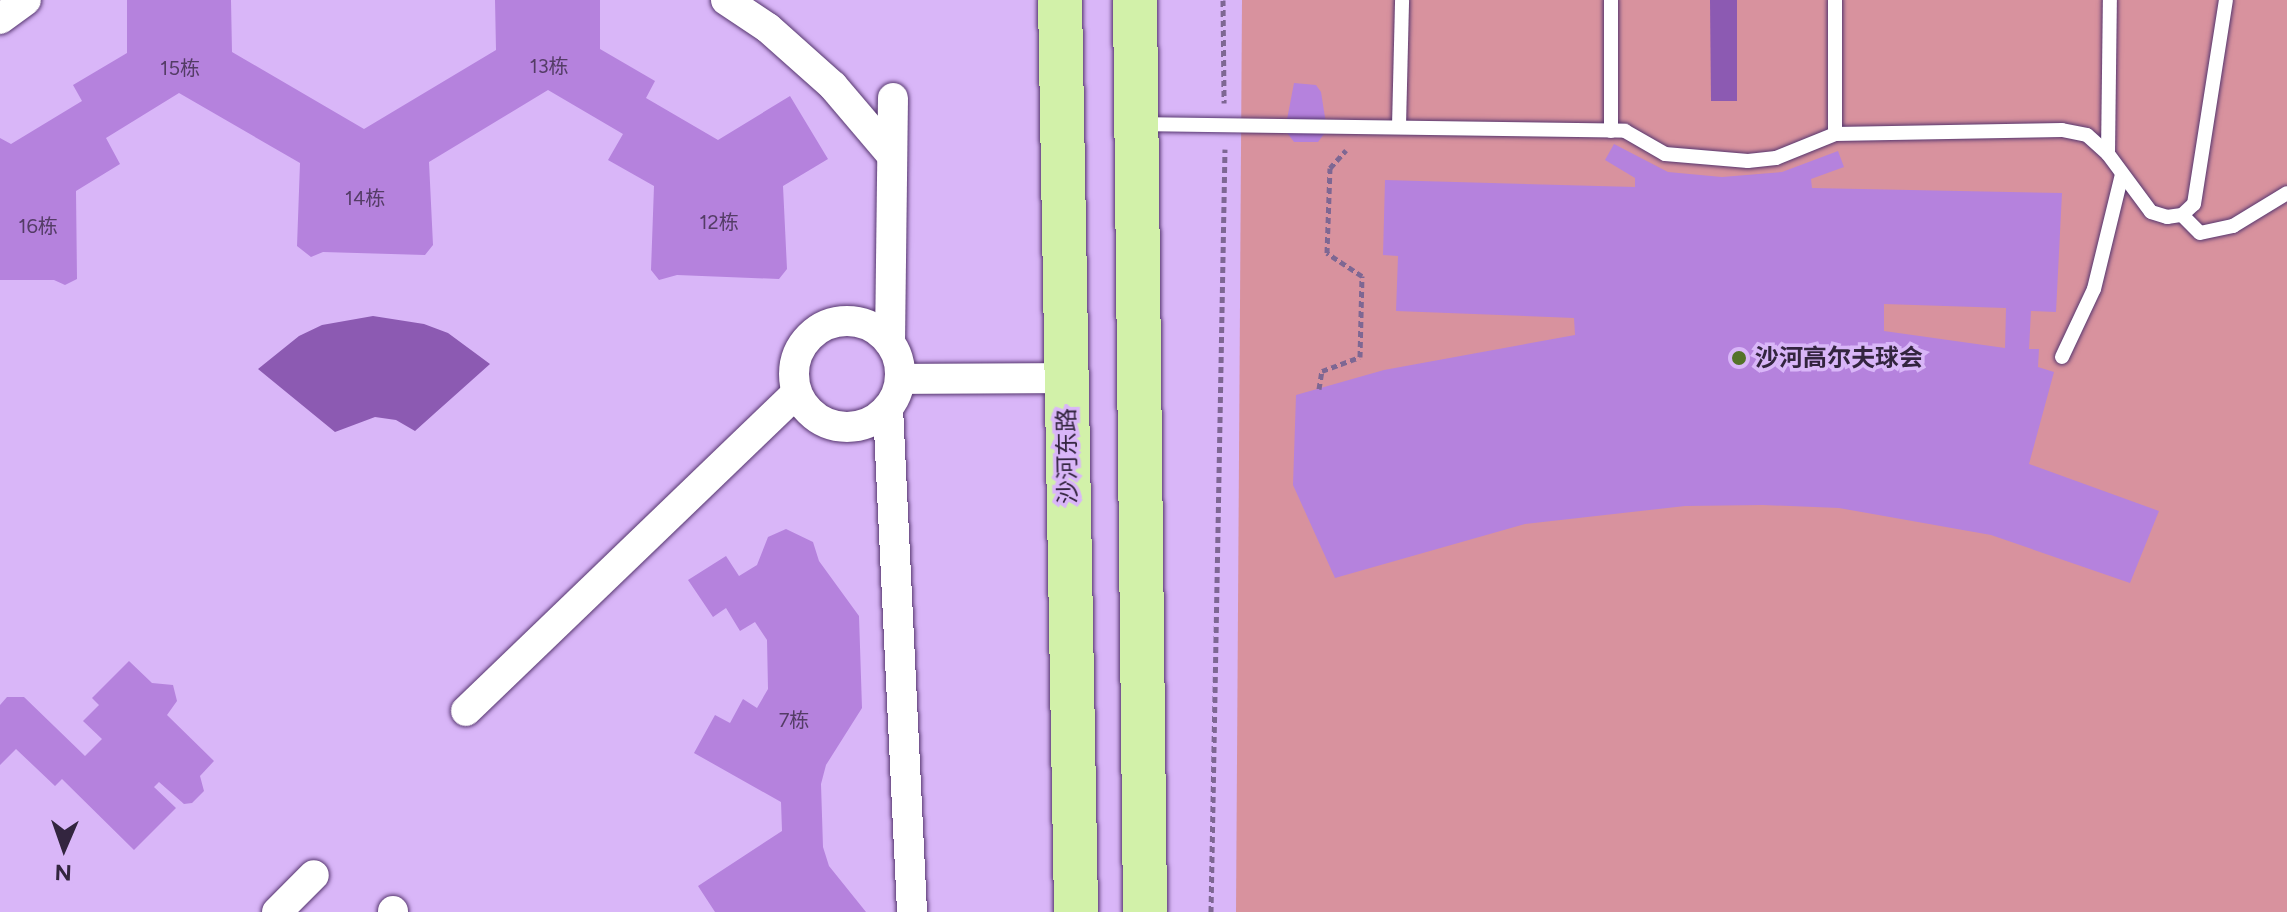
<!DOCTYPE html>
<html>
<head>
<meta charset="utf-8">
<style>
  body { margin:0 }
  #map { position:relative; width:2287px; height:912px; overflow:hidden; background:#d9b6f8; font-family:Figtree,"Noto Sans SC",sans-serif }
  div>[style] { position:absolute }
  .green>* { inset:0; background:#d8929e }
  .water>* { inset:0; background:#8c5ab2 }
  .building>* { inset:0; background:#b582dd }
  .path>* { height:5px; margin-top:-2.5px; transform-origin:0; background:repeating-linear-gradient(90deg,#7e6793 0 6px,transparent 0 10px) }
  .roads { filter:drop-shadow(0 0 2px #55356e) drop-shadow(0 0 2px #55356e) }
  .lane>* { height:14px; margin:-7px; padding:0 7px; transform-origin:7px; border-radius:7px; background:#fff }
  .street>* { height:30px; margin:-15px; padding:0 15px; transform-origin:15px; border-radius:15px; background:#fff }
  .street>.ring { margin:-15px; padding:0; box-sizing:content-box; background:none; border:30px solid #fff; border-radius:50% }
  .primary>* { height:44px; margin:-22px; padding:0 22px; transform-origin:22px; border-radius:22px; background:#d2f1a9 }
  .dots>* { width:22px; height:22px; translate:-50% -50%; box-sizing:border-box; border:4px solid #d9b6f8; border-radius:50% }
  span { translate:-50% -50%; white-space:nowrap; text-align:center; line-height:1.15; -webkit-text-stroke:7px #d9b6f8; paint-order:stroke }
  .number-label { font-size:20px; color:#543c66 }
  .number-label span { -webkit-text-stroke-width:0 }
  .poi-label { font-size:24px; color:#33253f; font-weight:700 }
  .left { translate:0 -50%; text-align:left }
  .street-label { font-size:24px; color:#33253f }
  .north { position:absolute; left:24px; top:808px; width:80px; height:80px; -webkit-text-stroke:6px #d9b6f8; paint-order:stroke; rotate:182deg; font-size:22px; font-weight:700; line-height:32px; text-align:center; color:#33253f }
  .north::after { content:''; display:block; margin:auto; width:28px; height:36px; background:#33253f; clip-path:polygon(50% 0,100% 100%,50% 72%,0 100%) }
</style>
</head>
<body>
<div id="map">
  <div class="green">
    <div style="clip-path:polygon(1242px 0,2287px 0,2287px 912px,1236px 912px)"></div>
  </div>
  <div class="water">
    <div style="clip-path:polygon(1710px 0,1737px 0,1737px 101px,1711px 101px)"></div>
    <div style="clip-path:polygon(373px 316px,424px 324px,448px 333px,490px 364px,415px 431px,396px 420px,375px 417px,335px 432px,258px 369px,299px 336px,322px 325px)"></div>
  </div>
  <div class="building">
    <div style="clip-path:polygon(127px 0,231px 0,232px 52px,364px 129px,496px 50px,495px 0,600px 0,600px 49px,655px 81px,646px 98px,718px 140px,790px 96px,828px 159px,783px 186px,787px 269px,779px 279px,677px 275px,659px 280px,651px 270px,654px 186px,608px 160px,623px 134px,548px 90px,429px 162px,433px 245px,425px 255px,323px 252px,311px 257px,297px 246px,300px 163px,179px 93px,106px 138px,120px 164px,76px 191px,77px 279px,65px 285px,54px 280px,0 280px,0 138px,11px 144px,82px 101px,73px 85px,127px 53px)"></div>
    <div style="clip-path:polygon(1294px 83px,1316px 85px,1321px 92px,1327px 130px,1318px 142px,1294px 142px,1285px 130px)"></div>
    <div style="clip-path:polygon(evenodd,1614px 144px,1668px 172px,1722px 177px,1782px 172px,1838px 151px,1844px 167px,1811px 179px,1812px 188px,2062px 193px,2056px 312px,2031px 311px,2029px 349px,2039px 349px,2038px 367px,2054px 372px,2029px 464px,2159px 511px,2130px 583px,1991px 535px,1839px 508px,1763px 505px,1685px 506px,1525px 524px,1335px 578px,1293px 485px,1296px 395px,1384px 370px,1575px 335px,1574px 318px,1396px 311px,1398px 256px,1383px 255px,1385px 180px,1635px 187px,1635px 178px,1605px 160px,1614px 144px,1884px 304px,2006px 308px,2005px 348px,1884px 331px,1884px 304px)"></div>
    <div style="clip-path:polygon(786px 529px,813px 542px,819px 561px,859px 616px,862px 708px,826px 765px,821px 784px,823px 847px,829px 866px,866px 912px,715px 912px,698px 886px,782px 831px,781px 802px,694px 753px,715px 715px,730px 723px,743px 699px,757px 708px,768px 689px,767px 640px,755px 622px,740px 631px,726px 608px,713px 617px,688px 580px,726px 556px,739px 576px,757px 565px,768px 537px)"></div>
    <div style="clip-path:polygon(129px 661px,152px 683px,173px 685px,177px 701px,167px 715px,214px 761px,200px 776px,204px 791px,192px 803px,184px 804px,159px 782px,154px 787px,176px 808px,134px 850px,62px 779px,55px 786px,16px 749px,0 765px,0 705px,7px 697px,24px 697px,85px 756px,102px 739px,83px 721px,99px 705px,92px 698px)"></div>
  </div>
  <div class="path">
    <div style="left:1223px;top:0;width:103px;rotate:89.4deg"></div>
    <div style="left:1319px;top:389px;width:18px;rotate:-81deg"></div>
    <div style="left:1322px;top:371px;width:40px;rotate:-20.2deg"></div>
    <div style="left:1360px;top:357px;width:81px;rotate:-88.6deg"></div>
    <div style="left:1362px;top:276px;width:42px;rotate:-146.7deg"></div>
    <div style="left:1327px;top:253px;width:85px;rotate:-88deg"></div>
    <div style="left:1330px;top:168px;width:24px;rotate:-48deg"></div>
    <div style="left:1211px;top:912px;width:763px;rotate:-88.95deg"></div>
  </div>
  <div class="roads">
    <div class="lane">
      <div style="left:1611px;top:0;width:131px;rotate:90deg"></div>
      <div style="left:1835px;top:0;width:134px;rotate:90deg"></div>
      <div style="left:1141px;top:124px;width:484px;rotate:0.8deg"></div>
      <div style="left:1625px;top:131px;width:46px;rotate:29.9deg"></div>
      <div style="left:1665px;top:154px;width:83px;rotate:4.8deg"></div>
      <div style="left:1748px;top:161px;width:28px;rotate:-6deg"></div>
      <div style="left:1776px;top:158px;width:64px;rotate:-22.1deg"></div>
      <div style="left:1835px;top:134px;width:227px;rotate:-1deg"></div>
      <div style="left:2062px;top:130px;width:25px;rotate:11deg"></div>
      <div style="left:2087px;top:135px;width:28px;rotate:42deg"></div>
      <div style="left:2108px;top:154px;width:72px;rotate:53.4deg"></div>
      <div style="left:2151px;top:212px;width:17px;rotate:17deg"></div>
      <div style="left:2167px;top:217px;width:15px;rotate:-8deg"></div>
      <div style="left:2182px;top:215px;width:16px;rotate:-43deg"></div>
      <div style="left:2194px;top:204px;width:206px;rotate:-81.1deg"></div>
      <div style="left:1399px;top:126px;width:126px;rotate:-88.6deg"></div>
      <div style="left:2108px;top:154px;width:154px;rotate:-89.3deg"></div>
      <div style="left:2182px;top:215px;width:25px;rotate:45deg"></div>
      <div style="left:2200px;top:233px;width:34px;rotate:-12deg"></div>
      <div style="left:2233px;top:226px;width:63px;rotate:-31.4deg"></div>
      <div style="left:2062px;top:357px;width:75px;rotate:-64.8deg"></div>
      <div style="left:2094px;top:289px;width:118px;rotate:-76.3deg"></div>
    </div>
    <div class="street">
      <div style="left:726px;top:0;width:50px;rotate:33.7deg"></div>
      <div style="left:768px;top:28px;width:87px;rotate:41.7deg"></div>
      <div style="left:833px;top:86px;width:88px;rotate:49.6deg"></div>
      <div style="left:0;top:19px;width:32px;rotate:-36deg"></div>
      <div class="ring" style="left:794px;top:321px;width:76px;height:76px"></div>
      <div style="left:890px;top:343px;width:245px;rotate:-89.3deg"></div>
      <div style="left:900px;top:379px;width:165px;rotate:-0.3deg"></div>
      <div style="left:888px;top:408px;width:505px;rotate:87.27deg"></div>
      <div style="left:466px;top:711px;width:459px;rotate:-43.9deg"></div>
      <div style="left:277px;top:912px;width:52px;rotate:-45deg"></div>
      <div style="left:393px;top:912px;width:1px;rotate:-90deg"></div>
    </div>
    <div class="primary">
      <div style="left:1060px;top:0;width:912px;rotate:88.99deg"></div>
      <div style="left:1135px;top:0;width:912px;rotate:89.37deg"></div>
    </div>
  </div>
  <div class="dots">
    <div style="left:1739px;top:358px;background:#547329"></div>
  </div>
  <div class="number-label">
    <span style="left:549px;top:66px">13栋</span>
    <span style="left:180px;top:68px">15栋</span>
    <span style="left:365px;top:198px">14栋</span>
    <span style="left:719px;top:222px">12栋</span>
    <span style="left:38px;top:226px">16栋</span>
    <span style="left:794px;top:720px">7栋</span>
  </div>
  <div class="poi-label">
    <span class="left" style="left:1755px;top:358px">沙河高尔夫球会</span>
  </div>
  <div class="street-label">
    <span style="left:1067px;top:456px;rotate:-91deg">沙河东路</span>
  </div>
  <div class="north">N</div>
</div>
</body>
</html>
